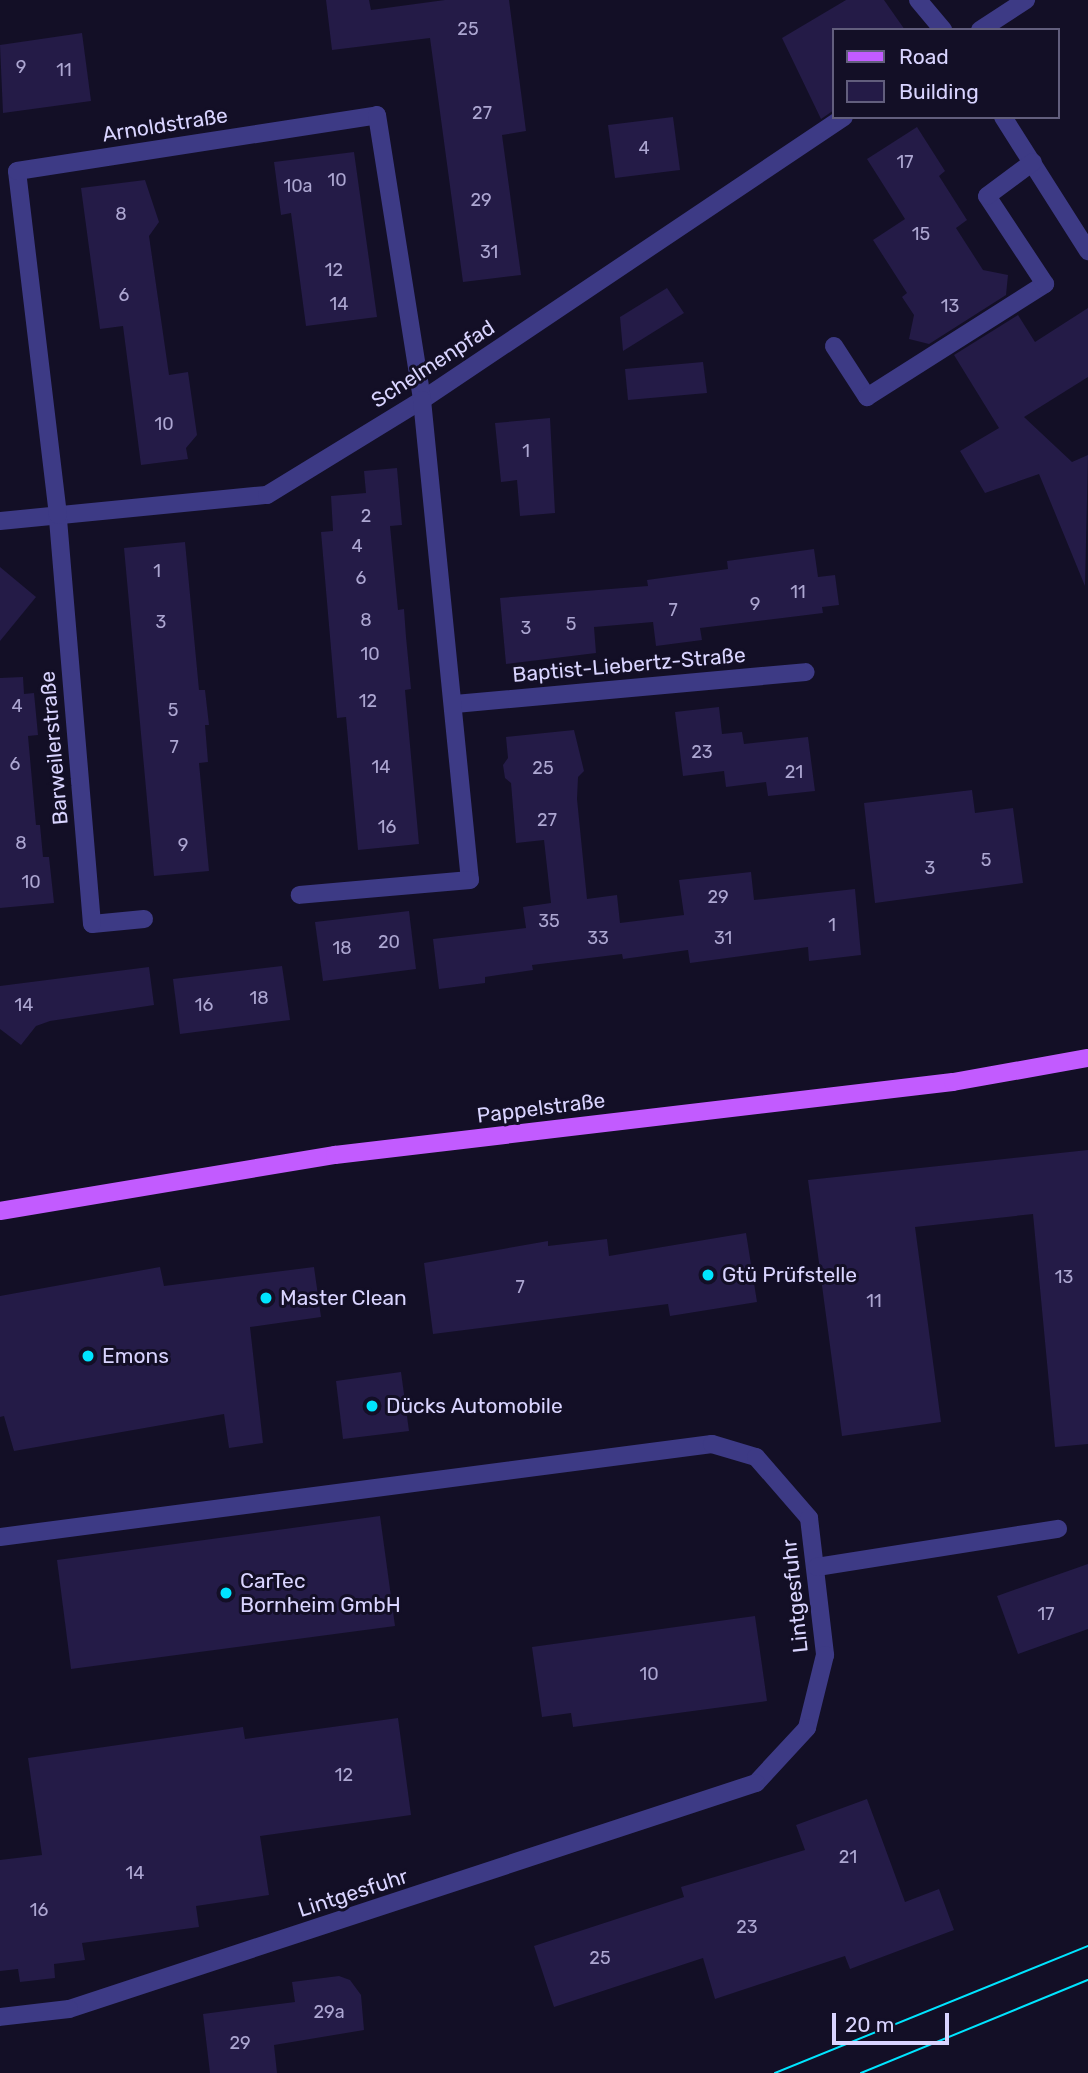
<!DOCTYPE html>
<html>
<head>
<meta charset="utf-8">
<style>
  body { margin:0 }
  #map { position:relative; width:1088px; height:2073px; overflow:hidden; background:#130f26; font-family:Rubik,sans-serif }
  div>[style] { position:absolute }
  .building>* { inset:0; background:#241b47 }
  .minor>* { height:18px; margin:-9px; padding:0 9px; transform-origin:9px; border-radius:9px; background:#3d3a85 }
  .major>* { height:18px; margin:-9px; padding:0 9px; transform-origin:9px; border-radius:9px; background:#c25bff }
  .tram>* { height:2px; margin:-1px; padding:0 1px; transform-origin:1px; border-radius:1px; background:#00e5ff }
  .dots>* { width:19px; height:19px; translate:-50% -50%; box-sizing:border-box; border:4px solid #130f26; border-radius:50% }
  span { translate:-50% -50%; white-space:nowrap; text-align:center; line-height:1.15; -webkit-text-stroke:6px #130f26; paint-order:stroke }
  .number-label { font-size:18px; color:#aca6d1 }
  .number-label span { -webkit-text-stroke-width:0 }
  .street-label { font-size:21px; color:#d9d4ff }
  .poi-label { font-size:21px; color:#d9d4ff }
  .left { translate:0 -50%; text-align:left }
  .legend { position:absolute; left:832px; top:28px; width:228px; height:91px; box-sizing:border-box; background:#130f26; border:2px solid #625e7d; margin:0; padding:9px 12px; list-style:none; font-size:21px; color:#d9d4ff }
  .legend li { display:flex; align-items:center; gap:14px; height:35px }
  .legend b { width:35px; border:2px solid #625e7d }
  .scale { position:absolute; left:832px; top:2013px; width:117px; height:32px; box-sizing:border-box; border:4px solid #d9d4ff; border-top:0; padding-left:9px; font-size:21px; line-height:24px; white-space:nowrap; color:#d9d4ff; -webkit-text-stroke:5px #130f26; paint-order:stroke }
</style>
</head>
<body>
<div id="map">
  <div class="building">
    <div style="clip-path:polygon(326px 0,369px 0,371px 10px,445px 0,509px 0,526px 131px,502px 135px,521px 275px,463px 282px,430px 38px,332px 50px)"></div>
    <div style="clip-path:polygon(846px 0,884px 0,905px 30px,834px 30px,834px 110px,821px 119px,782px 38px)"></div>
    <div style="clip-path:polygon(82px 33px,91px 101px,3px 113px,0 45px)"></div>
    <div style="clip-path:polygon(673px 117px,680px 170px,615px 178px,608px 125px)"></div>
    <div style="clip-path:polygon(917px 127px,945px 171px,939px 176px,967px 220px,956px 228px,983px 270px,1008px 275px,1006px 295px,929px 344px,909px 339px,914px 315px,902px 297px,907px 293px,873px 240px,905px 219px,867px 159px)"></div>
    <div style="clip-path:polygon(354px 152px,377px 317px,306px 326px,291px 213px,281px 215px,274px 162px)"></div>
    <div style="clip-path:polygon(145px 180px,159px 222px,149px 236px,169px 375px,188px 372px,197px 435px,186px 448px,188px 459px,141px 465px,123px 326px,100px 329px,81px 188px)"></div>
    <div style="clip-path:polygon(667px 288px,684px 313px,623px 351px,620px 317px)"></div>
    <div style="clip-path:polygon(1088px 308px,1088px 377px,1024px 417px,1072px 462px,1088px 455px,1085px 586px,1039px 474px,985px 493px,960px 451px,999px 428px,954px 355px,1018px 315px,1035px 342px)"></div>
    <div style="clip-path:polygon(703px 362px,707px 393px,628px 400px,625px 369px)"></div>
    <div style="clip-path:polygon(550px 418px,555px 513px,520px 516px,517px 480px,501px 482px,495px 423px)"></div>
    <div style="clip-path:polygon(397px 468px,402px 525px,390px 526px,398px 610px,404px 609px,406px 637px,411px 689px,405px 690px,419px 844px,358px 850px,346px 717px,337px 718px,321px 532px,333px 531px,331px 496px,366px 493px,364px 471px)"></div>
    <div style="clip-path:polygon(185px 542px,199px 690px,205px 690px,209px 725px,205px 725px,208px 762px,199px 763px,209px 871px,154px 876px,124px 548px)"></div>
    <div style="clip-path:polygon(814px 549px,818px 577px,835px 575px,839px 605px,822px 607px,823px 613px,700px 628px,702px 640px,656px 646px,653px 622px,594px 627px,596px 653px,506px 664px,500px 598px,648px 586px,647px 580px,728px 569px,727px 561px)"></div>
    <div style="clip-path:polygon(0 567px,36px 597px,0 641px)"></div>
    <div style="clip-path:polygon(23px 677px,24px 694px,34px 693px,38px 735px,28px 736px,36px 825px,40px 825px,43px 857px,49px 857px,54px 903px,0 908px,0 678px)"></div>
    <div style="clip-path:polygon(719px 707px,722px 734px,742px 732px,744px 744px,808px 737px,815px 791px,768px 796px,766px 782px,726px 787px,724px 771px,683px 776px,675px 712px)"></div>
    <div style="clip-path:polygon(574px 730px,584px 771px,578px 777px,577px 799px,587px 899px,617px 895px,620px 923px,684px 915px,679px 880px,751px 872px,754px 900px,855px 889px,861px 955px,809px 961px,808px 947px,690px 963px,688px 950px,623px 959px,622px 954px,532px 965px,533px 970px,485px 977px,485px 983px,439px 989px,433px 939px,526px 928px,523px 907px,551px 903px,544px 840px,516px 843px,511px 783px,505px 778px,503px 765px,508px 758px,506px 737px)"></div>
    <div style="clip-path:polygon(972px 790px,975px 813px,1013px 808px,1023px 883px,875px 903px,864px 803px)"></div>
    <div style="clip-path:polygon(409px 911px,416px 969px,323px 981px,315px 922px)"></div>
    <div style="clip-path:polygon(282px 966px,290px 1020px,180px 1034px,173px 979px)"></div>
    <div style="clip-path:polygon(149px 967px,154px 1005px,50px 1021px,36px 1026px,21px 1045px,0 1029px,0 986px)"></div>
    <div style="clip-path:polygon(1088px 1150px,1088px 1444px,1055px 1447px,1033px 1214px,915px 1227px,941px 1422px,842px 1436px,808px 1180px)"></div>
    <div style="clip-path:polygon(746px 1233px,757px 1302px,670px 1316px,668px 1304px,433px 1334px,424px 1263px,548px 1241px,548px 1246px,607px 1239px,609px 1256px)"></div>
    <div style="clip-path:polygon(160px 1267px,164px 1286px,314px 1267px,321px 1317px,250px 1327px,263px 1443px,229px 1448px,224px 1414px,14px 1451px,4px 1416px,0 1417px,0 1296px)"></div>
    <div style="clip-path:polygon(401px 1372px,409px 1431px,343px 1439px,336px 1381px)"></div>
    <div style="clip-path:polygon(380px 1516px,395px 1626px,71px 1669px,57px 1560px)"></div>
    <div style="clip-path:polygon(1088px 1564px,1088px 1629px,1018px 1654px,997px 1596px)"></div>
    <div style="clip-path:polygon(755px 1616px,767px 1701px,573px 1727px,571px 1713px,542px 1717px,532px 1647px)"></div>
    <div style="clip-path:polygon(398px 1718px,411px 1815px,260px 1836px,269px 1895px,196px 1906px,199px 1927px,82px 1943px,85px 1960px,54px 1964px,55px 1978px,20px 1982px,18px 1969px,0 1971px,0 1860px,42px 1855px,28px 1758px,243px 1727px,245px 1739px)"></div>
    <div style="clip-path:polygon(867px 1799px,905px 1902px,939px 1889px,954px 1930px,850px 1969px,845px 1956px,715px 1999px,703px 1958px,554px 2007px,534px 1946px,684px 1897px,681px 1887px,805px 1850px,796px 1825px)"></div>
    <div style="clip-path:polygon(339px 1976px,350px 1980px,361px 1995px,364px 2030px,274px 2045px,277px 2073px,210px 2073px,203px 2014px,295px 2002px,292px 1982px)"></div>
  </div>
  <div class="minor">
    <div style="left:918px;top:0;width:39px;rotate:50deg"></div>
    <div style="left:980px;top:30px;width:55px;rotate:-33.1deg"></div>
    <div style="left:1003px;top:117px;width:159px;rotate:57.6deg"></div>
    <div style="left:834px;top:346px;width:61px;rotate:57.1deg"></div>
    <div style="left:867px;top:397px;width:211px;rotate:-32.4deg"></div>
    <div style="left:1045px;top:284px;width:105px;rotate:-123.4deg"></div>
    <div style="left:987px;top:196px;width:57px;rotate:-36.5deg"></div>
    <div style="left:0;top:521px;width:268px;rotate:-5.6deg"></div>
    <div style="left:267px;top:495px;width:182px;rotate:-31.5deg"></div>
    <div style="left:422px;top:400px;width:508px;rotate:-33.85deg"></div>
    <div style="left:455px;top:704px;width:352px;rotate:-5.2deg"></div>
    <div style="left:144px;top:919px;width:52px;rotate:174.5deg"></div>
    <div style="left:92px;top:924px;width:410px;rotate:-94.8deg"></div>
    <div style="left:58px;top:515px;width:346px;rotate:-96.8deg"></div>
    <div style="left:17px;top:171px;width:364px;rotate:-8.8deg"></div>
    <div style="left:377px;top:115px;width:289px;rotate:81deg"></div>
    <div style="left:422px;top:400px;width:482px;rotate:84.3deg"></div>
    <div style="left:470px;top:880px;width:171px;rotate:175deg"></div>
    <div style="left:0;top:1537px;width:718px;rotate:-7.44deg"></div>
    <div style="left:712px;top:1444px;width:46px;rotate:16.5deg"></div>
    <div style="left:756px;top:1457px;width:81px;rotate:49deg"></div>
    <div style="left:809px;top:1518px;width:138px;rotate:83.3deg"></div>
    <div style="left:825px;top:1655px;width:75px;rotate:103.9deg"></div>
    <div style="left:807px;top:1728px;width:75px;rotate:132.8deg"></div>
    <div style="left:756px;top:1783px;width:723px;rotate:161.79deg"></div>
    <div style="left:69px;top:2009px;width:69px;rotate:173.4deg"></div>
    <div style="left:817px;top:1567px;width:244px;rotate:-9deg"></div>
  </div>
  <div class="major">
    <div style="left:0;top:1211px;width:340px;rotate:-9.5deg"></div>
    <div style="left:335px;top:1155px;width:622px;rotate:-6.74deg"></div>
    <div style="left:953px;top:1082px;width:137px;rotate:-10.1deg"></div>
  </div>
  <div class="tram">
    <div style="left:775px;top:2073px;width:338px;rotate:-22.1deg"></div>
    <div style="left:861px;top:2073px;width:245px;rotate:-22.3deg"></div>
  </div>
  <div class="dots">
    <div style="left:708px;top:1275px;background:#00e5ff"></div>
    <div style="left:266px;top:1298px;background:#00e5ff"></div>
    <div style="left:88px;top:1356px;background:#00e5ff"></div>
    <div style="left:372px;top:1406px;background:#00e5ff"></div>
    <div style="left:226px;top:1593px;background:#00e5ff"></div>
  </div>
  <div class="number-label">
    <span style="left:468px;top:29px">25</span>
    <span style="left:21px;top:67px">9</span>
    <span style="left:64px;top:70px">11</span>
    <span style="left:482px;top:113px">27</span>
    <span style="left:644px;top:148px">4</span>
    <span style="left:905px;top:162px">17</span>
    <span style="left:337px;top:180px">10</span>
    <span style="left:298px;top:186px">10a</span>
    <span style="left:481px;top:200px">29</span>
    <span style="left:121px;top:214px">8</span>
    <span style="left:921px;top:234px">15</span>
    <span style="left:489px;top:252px">31</span>
    <span style="left:334px;top:270px">12</span>
    <span style="left:124px;top:295px">6</span>
    <span style="left:339px;top:304px">14</span>
    <span style="left:950px;top:306px">13</span>
    <span style="left:164px;top:424px">10</span>
    <span style="left:526px;top:451px">1</span>
    <span style="left:366px;top:516px">2</span>
    <span style="left:357px;top:546px">4</span>
    <span style="left:157px;top:571px">1</span>
    <span style="left:361px;top:578px">6</span>
    <span style="left:798px;top:592px">11</span>
    <span style="left:755px;top:604px">9</span>
    <span style="left:673px;top:610px">7</span>
    <span style="left:366px;top:620px">8</span>
    <span style="left:161px;top:622px">3</span>
    <span style="left:571px;top:624px">5</span>
    <span style="left:526px;top:628px">3</span>
    <span style="left:370px;top:654px">10</span>
    <span style="left:368px;top:701px">12</span>
    <span style="left:17px;top:706px">4</span>
    <span style="left:173px;top:710px">5</span>
    <span style="left:174px;top:747px">7</span>
    <span style="left:702px;top:752px">23</span>
    <span style="left:15px;top:764px">6</span>
    <span style="left:381px;top:767px">14</span>
    <span style="left:543px;top:768px">25</span>
    <span style="left:794px;top:772px">21</span>
    <span style="left:547px;top:820px">27</span>
    <span style="left:387px;top:827px">16</span>
    <span style="left:21px;top:843px">8</span>
    <span style="left:183px;top:845px">9</span>
    <span style="left:986px;top:860px">5</span>
    <span style="left:930px;top:868px">3</span>
    <span style="left:31px;top:882px">10</span>
    <span style="left:718px;top:897px">29</span>
    <span style="left:549px;top:921px">35</span>
    <span style="left:832px;top:925px">1</span>
    <span style="left:598px;top:938px">33</span>
    <span style="left:723px;top:938px">31</span>
    <span style="left:389px;top:942px">20</span>
    <span style="left:342px;top:948px">18</span>
    <span style="left:259px;top:998px">18</span>
    <span style="left:24px;top:1005px">14</span>
    <span style="left:204px;top:1005px">16</span>
    <span style="left:1064px;top:1277px">13</span>
    <span style="left:520px;top:1287px">7</span>
    <span style="left:874px;top:1301px">11</span>
    <span style="left:1046px;top:1614px">17</span>
    <span style="left:649px;top:1674px">10</span>
    <span style="left:344px;top:1775px">12</span>
    <span style="left:848px;top:1857px">21</span>
    <span style="left:135px;top:1873px">14</span>
    <span style="left:39px;top:1910px">16</span>
    <span style="left:747px;top:1927px">23</span>
    <span style="left:600px;top:1958px">25</span>
    <span style="left:329px;top:2012px">29a</span>
    <span style="left:240px;top:2043px">29</span>
  </div>
  <div class="street-label">
    <span style="left:165px;top:125px;rotate:-9deg">Arnoldstraße</span>
    <span style="left:433px;top:364px;rotate:-33deg">Schelmenpfad</span>
    <span style="left:629px;top:665px;rotate:-5deg">Baptist-Liebertz-Straße</span>
    <span style="left:54px;top:748px;rotate:-95deg">Barweilerstraße</span>
    <span style="left:541px;top:1108px;rotate:-7deg">Pappelstraße</span>
    <span style="left:795px;top:1596px;rotate:-96deg">Lintgesfuhr</span>
    <span style="left:353px;top:1893px;rotate:-18deg">Lintgesfuhr</span>
  </div>
  <div class="poi-label">
    <span class="left" style="left:722px;top:1275px">Gtü Prüfstelle</span>
    <span class="left" style="left:280px;top:1298px">Master Clean</span>
    <span class="left" style="left:102px;top:1356px">Emons</span>
    <span class="left" style="left:386px;top:1406px">Dücks Automobile</span>
    <span class="left" style="left:240px;top:1593px">CarTec<br>Bornheim GmbH</span>
  </div>
  <ul class="legend">
  <li><b style="height:9px;background:#c25bff"></b>Road</li>
  <li><b style="height:19px;background:#241b47"></b>Building</li>
  </ul>
  <div class="scale">20 m</div>
</div>
</body>
</html>
